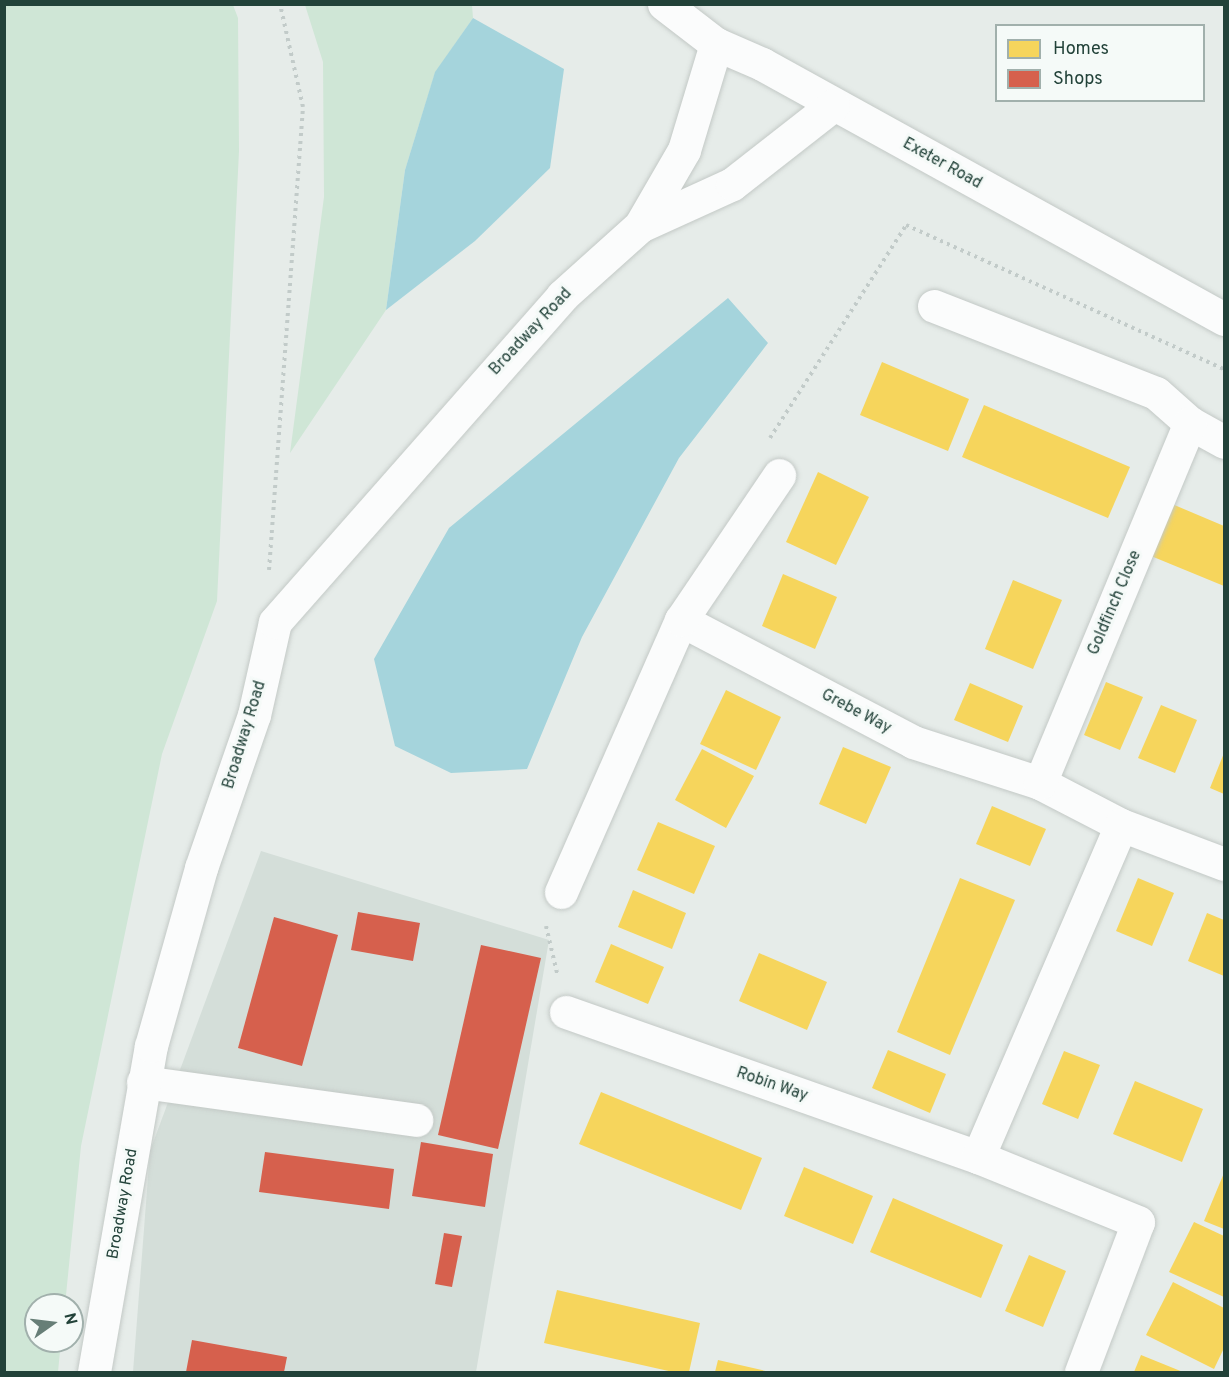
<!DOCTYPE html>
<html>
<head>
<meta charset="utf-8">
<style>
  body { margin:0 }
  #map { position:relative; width:1229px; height:1377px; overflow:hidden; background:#e6ece9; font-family:Overpass,sans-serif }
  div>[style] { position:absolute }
  .built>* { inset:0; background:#d4ded9 }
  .green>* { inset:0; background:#cfe6d6 }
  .water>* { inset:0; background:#a5d4dc }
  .homes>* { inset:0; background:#f6d55c }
  .shops>* { inset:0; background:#d6604d }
  .path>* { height:4px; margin-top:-2px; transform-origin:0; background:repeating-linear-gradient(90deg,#c2cbc9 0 3px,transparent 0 7.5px) }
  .roads { filter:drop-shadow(0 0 2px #c3c9c6) drop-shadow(0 0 2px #c3c9c6) }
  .minor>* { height:33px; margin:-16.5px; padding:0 16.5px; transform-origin:16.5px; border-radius:16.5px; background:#fbfcfc }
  span { translate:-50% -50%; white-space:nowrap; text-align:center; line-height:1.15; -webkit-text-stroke:6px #f5faf8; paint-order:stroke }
  .street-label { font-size:16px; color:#224239 }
  .frame { position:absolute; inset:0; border:6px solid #224239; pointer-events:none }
  .legend { position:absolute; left:995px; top:24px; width:210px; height:78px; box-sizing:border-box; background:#f5faf8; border:2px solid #a1b0ac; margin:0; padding:8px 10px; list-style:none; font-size:18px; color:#224239 }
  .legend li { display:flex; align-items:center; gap:12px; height:30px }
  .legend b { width:30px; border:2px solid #a1b0ac }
  .north { position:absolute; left:24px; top:1293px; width:60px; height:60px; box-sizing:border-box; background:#f5faf8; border:2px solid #a1b0ac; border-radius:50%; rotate:76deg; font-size:16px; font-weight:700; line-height:24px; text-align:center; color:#224239 }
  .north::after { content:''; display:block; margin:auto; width:21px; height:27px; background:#677e77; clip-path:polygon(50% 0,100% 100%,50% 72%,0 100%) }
</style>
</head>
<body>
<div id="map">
  <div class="built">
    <div style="clip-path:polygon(261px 851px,549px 940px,476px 1372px,133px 1372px,150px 1151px)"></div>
  </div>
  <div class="green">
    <div style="clip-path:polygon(5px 4px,233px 5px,238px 18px,239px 151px,217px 601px,162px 754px,81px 1146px,65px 1305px,36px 1305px,36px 1341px,61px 1341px,58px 1372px,4px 1372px)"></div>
    <div style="clip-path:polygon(305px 5px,472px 5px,473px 18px,435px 73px,405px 170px,386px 310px,290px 453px,324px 197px,323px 62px)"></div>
  </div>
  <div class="water">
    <div style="clip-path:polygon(473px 18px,564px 69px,550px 168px,475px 241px,386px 310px,405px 170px,435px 72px)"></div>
    <div style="clip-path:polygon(728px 298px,768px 343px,679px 458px,582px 637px,527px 769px,451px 773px,395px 746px,374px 659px,449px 528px)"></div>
  </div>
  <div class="homes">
    <div style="clip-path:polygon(882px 362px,969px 399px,948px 451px,860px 415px)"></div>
    <div style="clip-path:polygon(984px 405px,1130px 467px,1108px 518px,962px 457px)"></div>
    <div style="clip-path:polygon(818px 472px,869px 497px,836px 565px,786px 542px)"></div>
    <div style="clip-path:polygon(1172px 504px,1224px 526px,1224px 586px,1151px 556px)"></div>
    <div style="clip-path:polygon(783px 574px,837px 597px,815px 649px,762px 626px)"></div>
    <div style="clip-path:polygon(1013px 580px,1062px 600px,1033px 669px,985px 649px)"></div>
    <div style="clip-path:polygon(1106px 682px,1143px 697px,1120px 750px,1084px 735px)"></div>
    <div style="clip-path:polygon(970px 683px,1023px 706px,1008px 742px,954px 720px)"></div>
    <div style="clip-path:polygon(726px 690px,781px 717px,756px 770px,700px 744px)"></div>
    <div style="clip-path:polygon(1161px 705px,1197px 720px,1175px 773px,1138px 758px)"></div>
    <div style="clip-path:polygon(843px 747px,891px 767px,866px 824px,819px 804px)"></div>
    <div style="clip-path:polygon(702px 749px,754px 776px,726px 828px,675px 800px)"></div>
    <div style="clip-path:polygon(1224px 753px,1224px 794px,1210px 788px)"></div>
    <div style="clip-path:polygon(992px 806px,1046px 829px,1030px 866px,976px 844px)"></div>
    <div style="clip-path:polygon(658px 822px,715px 846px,694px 894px,637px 870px)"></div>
    <div style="clip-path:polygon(960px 878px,1015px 900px,950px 1055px,897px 1032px)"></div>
    <div style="clip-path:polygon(1138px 878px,1174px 893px,1152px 946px,1116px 931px)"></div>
    <div style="clip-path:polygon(633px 890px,686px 913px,672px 949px,618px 927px)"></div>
    <div style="clip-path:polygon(1207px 913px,1224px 920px,1224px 976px,1188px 961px)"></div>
    <div style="clip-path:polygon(611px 944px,664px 967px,648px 1004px,595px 982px)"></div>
    <div style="clip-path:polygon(759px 953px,827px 982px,807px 1030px,739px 1001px)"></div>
    <div style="clip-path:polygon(888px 1050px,946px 1074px,930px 1113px,872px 1088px)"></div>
    <div style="clip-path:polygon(1064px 1051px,1100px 1065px,1078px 1119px,1042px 1104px)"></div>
    <div style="clip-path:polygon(1135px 1081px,1203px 1109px,1182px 1162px,1113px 1134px)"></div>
    <div style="clip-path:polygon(601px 1092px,762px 1158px,741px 1210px,579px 1144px)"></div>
    <div style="clip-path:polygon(804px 1167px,873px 1196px,853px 1244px,784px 1216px)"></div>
    <div style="clip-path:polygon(1224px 1173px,1224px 1229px,1204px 1221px)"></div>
    <div style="clip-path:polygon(893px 1198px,1003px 1245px,981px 1298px,870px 1252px)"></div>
    <div style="clip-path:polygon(1194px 1222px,1224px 1236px,1224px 1297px,1169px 1272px)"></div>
    <div style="clip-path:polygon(1029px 1255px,1066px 1271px,1043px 1327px,1005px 1311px)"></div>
    <div style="clip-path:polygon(1173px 1282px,1224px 1308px,1224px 1348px,1214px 1369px,1146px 1335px)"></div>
    <div style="clip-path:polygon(557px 1290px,700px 1323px,689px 1372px,673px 1372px,544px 1343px)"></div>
    <div style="clip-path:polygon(1141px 1355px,1183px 1372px,1134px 1372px)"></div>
    <div style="clip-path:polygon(718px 1360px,770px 1372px,715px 1372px)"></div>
  </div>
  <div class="shops">
    <div style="clip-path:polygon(358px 912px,420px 923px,413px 961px,351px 950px)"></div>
    <div style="clip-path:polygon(274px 917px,338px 935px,302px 1066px,238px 1048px)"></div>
    <div style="clip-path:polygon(481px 945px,541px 958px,498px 1149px,438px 1135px)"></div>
    <div style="clip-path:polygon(421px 1142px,493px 1154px,485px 1207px,412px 1196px)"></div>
    <div style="clip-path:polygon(265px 1152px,394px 1169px,389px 1209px,259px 1192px)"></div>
    <div style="clip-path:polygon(444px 1233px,462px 1236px,452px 1287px,435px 1284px)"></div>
    <div style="clip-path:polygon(192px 1340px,287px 1357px,284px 1372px,186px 1372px)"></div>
  </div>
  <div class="path">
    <div style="left:770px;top:438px;width:253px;rotate:-57.4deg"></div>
    <div style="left:906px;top:225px;width:349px;rotate:24.4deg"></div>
    <div style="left:269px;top:570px;width:464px;rotate:-85.8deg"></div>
    <div style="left:303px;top:107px;width:106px;rotate:-102.6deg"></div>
    <div style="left:546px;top:926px;width:52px;rotate:76.8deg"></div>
  </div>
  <div class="roads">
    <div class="minor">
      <div style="left:664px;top:4px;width:66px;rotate:37.6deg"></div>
      <div style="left:716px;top:44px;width:50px;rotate:23.5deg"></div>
      <div style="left:762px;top:64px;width:528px;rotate:28.9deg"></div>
      <div style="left:640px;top:226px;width:88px;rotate:-59.9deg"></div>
      <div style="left:684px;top:150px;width:111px;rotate:-73.2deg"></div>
      <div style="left:934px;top:306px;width:238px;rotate:21.4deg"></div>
      <div style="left:1156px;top:393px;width:45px;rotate:41.4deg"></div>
      <div style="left:1190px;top:423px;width:39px;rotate:29deg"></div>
      <div style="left:681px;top:620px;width:262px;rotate:27.7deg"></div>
      <div style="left:913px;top:742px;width:133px;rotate:17.9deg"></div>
      <div style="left:1040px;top:783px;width:91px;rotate:27.4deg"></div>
      <div style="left:1121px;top:825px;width:110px;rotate:20.7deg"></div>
      <div style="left:1040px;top:783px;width:390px;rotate:-67.4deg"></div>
      <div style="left:561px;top:892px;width:297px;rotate:-66.2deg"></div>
      <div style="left:681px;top:620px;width:175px;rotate:-55.9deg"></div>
      <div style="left:566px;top:1012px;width:437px;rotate:19.4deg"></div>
      <div style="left:143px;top:1082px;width:276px;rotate:7.9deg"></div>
      <div style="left:94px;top:1372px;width:331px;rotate:-80.1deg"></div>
      <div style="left:151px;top:1046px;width:185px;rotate:-74.3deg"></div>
      <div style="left:201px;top:868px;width:162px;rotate:-70.9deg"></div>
      <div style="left:254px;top:715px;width:95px;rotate:-77.3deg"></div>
      <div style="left:275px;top:622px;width:434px;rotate:-48.6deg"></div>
      <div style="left:562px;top:296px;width:105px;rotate:-41.9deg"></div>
      <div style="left:640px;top:226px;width:101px;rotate:-24.5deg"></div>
      <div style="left:732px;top:184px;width:128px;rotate:-38deg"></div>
      <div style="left:1081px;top:1372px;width:160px;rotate:-69.2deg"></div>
      <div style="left:1138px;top:1222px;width:173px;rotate:-157.9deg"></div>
      <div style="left:978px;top:1157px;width:361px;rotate:-66.7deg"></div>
    </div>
  </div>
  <div class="street-label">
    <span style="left:942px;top:164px;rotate:29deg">Exeter Road</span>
    <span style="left:531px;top:332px;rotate:-47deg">Broadway Road</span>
    <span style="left:1115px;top:603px;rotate:-67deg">Goldfinch Close</span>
    <span style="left:856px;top:712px;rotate:28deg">Grebe Way</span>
    <span style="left:245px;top:735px;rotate:-73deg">Broadway Road</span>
    <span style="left:772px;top:1085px;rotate:19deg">Robin Way</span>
    <span style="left:123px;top:1204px;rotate:-80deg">Broadway Road</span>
  </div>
  <div class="frame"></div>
  <ul class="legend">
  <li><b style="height:16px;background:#f6d55c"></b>Homes</li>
  <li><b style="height:16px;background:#d6604d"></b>Shops</li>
  </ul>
  <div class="north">N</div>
</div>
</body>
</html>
